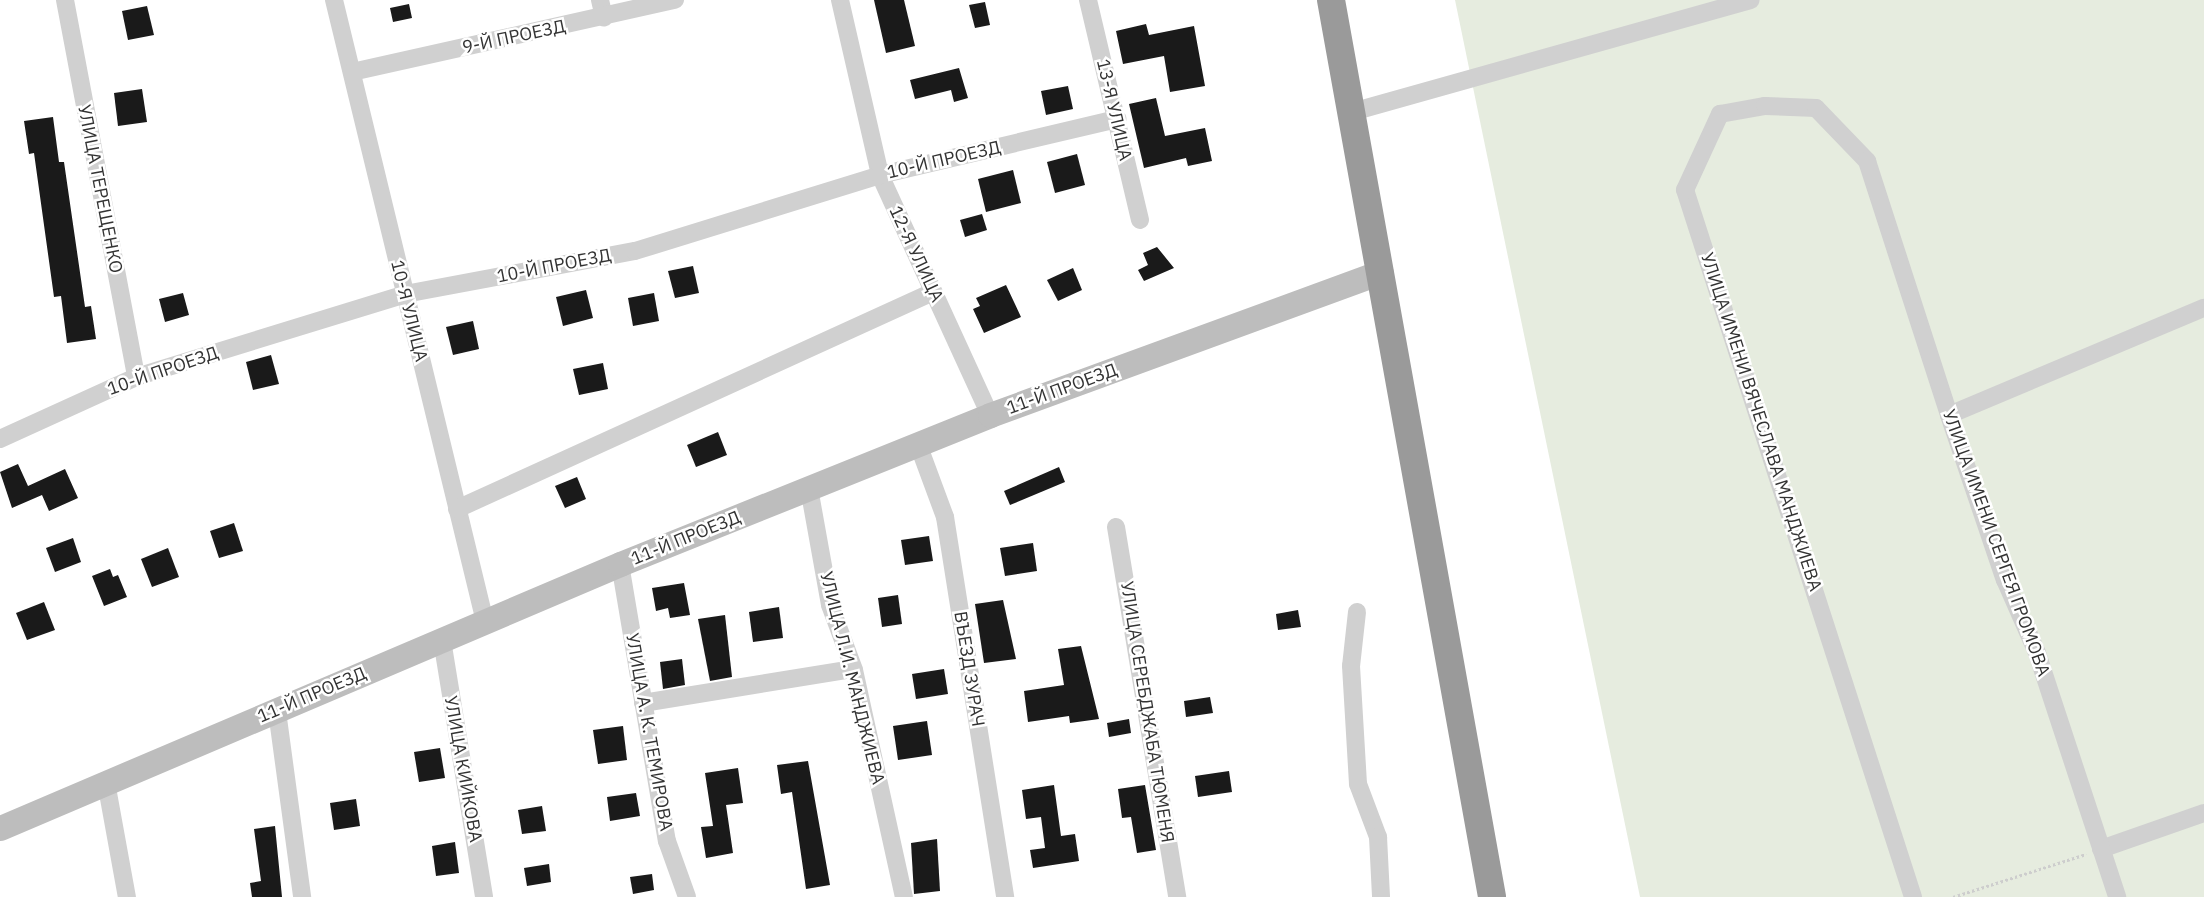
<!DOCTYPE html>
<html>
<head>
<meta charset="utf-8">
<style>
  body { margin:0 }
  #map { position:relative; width:2204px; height:897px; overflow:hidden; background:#fff; font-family:"IBM Plex Sans",sans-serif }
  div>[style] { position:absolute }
  .green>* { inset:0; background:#e6ecdf }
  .building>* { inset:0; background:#1a1a1a }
  .path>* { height:3px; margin-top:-1.5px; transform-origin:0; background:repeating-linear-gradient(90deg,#cdcdcd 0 2.5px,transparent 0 5px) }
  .street>* { height:18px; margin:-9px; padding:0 9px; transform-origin:9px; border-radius:9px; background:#d0d0d0 }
  .secondary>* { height:25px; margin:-12.5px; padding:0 12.5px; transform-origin:12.5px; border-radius:12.5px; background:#bdbdbd }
  .highway>* { height:28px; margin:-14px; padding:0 14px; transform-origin:14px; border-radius:14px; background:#9a9a9a }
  span { translate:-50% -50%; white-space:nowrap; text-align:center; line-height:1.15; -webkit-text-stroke:5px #fff; paint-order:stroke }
  .street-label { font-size:18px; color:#333 }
</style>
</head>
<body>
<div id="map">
  <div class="green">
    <div style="clip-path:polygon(1455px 0,2204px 0,2204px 897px,1640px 897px)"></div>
  </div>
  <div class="building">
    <div style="clip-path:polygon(874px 0,904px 0,915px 46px,886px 53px)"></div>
    <div style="clip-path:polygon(985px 2px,990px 25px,975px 28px,969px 5px)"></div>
    <div style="clip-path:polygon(409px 4px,412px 18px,393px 22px,390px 8px)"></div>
    <div style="clip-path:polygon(147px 6px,154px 35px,128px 40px,122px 11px)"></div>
    <div style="clip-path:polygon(1146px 24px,1149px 35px,1194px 26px,1205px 86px,1170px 92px,1164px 56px,1123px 64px,1116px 31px)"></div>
    <div style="clip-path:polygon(959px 68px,968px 98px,954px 102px,951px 90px,915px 99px,910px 80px)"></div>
    <div style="clip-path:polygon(1068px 86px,1073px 109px,1046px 115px,1041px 91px)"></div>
    <div style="clip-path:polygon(142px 89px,147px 122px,118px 126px,114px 93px)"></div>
    <div style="clip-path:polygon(1156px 98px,1165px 136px,1205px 128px,1212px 161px,1188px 166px,1186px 158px,1144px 168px,1129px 104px)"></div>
    <div style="clip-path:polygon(53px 117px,59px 162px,64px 162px,85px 307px,91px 306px,96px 339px,67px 343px,61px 296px,54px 297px,34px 153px,29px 154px,24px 121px)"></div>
    <div style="clip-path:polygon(1077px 154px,1085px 185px,1055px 193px,1047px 162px)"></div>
    <div style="clip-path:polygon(1013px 170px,1021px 203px,986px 212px,978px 179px)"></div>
    <div style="clip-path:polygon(982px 214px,987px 230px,965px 237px,960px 220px)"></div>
    <div style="clip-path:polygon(1157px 247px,1174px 268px,1144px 281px,1138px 270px,1148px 265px,1143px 253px)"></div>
    <div style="clip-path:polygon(693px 266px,699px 293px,675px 298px,668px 271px)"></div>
    <div style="clip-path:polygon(1073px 268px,1082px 290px,1058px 301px,1047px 280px)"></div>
    <div style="clip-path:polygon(1006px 285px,1021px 317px,984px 333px,973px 309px,980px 306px,976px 298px)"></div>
    <div style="clip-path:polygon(586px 290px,593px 318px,563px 326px,556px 297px)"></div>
    <div style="clip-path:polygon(183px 293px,189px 315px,165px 322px,159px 299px)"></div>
    <div style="clip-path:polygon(654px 293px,659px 321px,633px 326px,628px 298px)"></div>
    <div style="clip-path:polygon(473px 321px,479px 349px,453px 355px,446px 327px)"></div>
    <div style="clip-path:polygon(271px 355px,279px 384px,253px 390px,246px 362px)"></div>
    <div style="clip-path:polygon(603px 363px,608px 389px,579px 395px,573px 369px)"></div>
    <div style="clip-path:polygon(718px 432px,727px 455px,696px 467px,687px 445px)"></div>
    <div style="clip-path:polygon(18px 464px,28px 486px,65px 469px,78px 498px,49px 511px,42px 495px,12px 508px,0 472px)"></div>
    <div style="clip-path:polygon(1059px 467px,1065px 482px,1010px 505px,1004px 491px)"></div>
    <div style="clip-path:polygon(577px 477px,586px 499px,565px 508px,555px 486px)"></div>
    <div style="clip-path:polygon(234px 523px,243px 551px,219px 558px,210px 531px)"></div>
    <div style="clip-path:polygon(929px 536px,933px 561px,905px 565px,901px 540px)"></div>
    <div style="clip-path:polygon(73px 538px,81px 562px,55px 572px,46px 548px)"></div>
    <div style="clip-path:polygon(1033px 543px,1037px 571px,1005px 576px,1000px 548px)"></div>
    <div style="clip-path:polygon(168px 548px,179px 577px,152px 587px,141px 559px)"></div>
    <div style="clip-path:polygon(110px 569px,113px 577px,118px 575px,127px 597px,104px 606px,92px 576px)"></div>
    <div style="clip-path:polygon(684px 583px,690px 615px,670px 618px,668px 608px,656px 611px,652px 588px)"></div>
    <div style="clip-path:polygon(898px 595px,902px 624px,882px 627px,878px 598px)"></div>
    <div style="clip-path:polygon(1003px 600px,1016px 659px,984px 663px,975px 604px)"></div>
    <div style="clip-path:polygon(44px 602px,55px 630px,27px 640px,16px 613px)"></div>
    <div style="clip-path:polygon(779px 607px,783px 638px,753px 642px,749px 612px)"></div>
    <div style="clip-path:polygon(1298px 610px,1301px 627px,1278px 630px,1276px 614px)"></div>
    <div style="clip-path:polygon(725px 615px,732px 677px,710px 681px,698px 619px)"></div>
    <div style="clip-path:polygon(1081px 646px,1099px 719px,1070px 723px,1069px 716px,1028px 722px,1024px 691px,1064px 685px,1058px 649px)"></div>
    <div style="clip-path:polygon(682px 659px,685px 685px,663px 689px,660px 662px)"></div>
    <div style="clip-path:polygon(944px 669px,948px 694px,916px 699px,912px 674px)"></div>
    <div style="clip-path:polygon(1210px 697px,1213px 713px,1186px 717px,1184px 701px)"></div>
    <div style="clip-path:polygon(1129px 719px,1131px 733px,1109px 737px,1107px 723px)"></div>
    <div style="clip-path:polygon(927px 721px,932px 755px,898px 760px,893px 726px)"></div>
    <div style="clip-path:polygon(623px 726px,627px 760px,598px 764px,593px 730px)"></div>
    <div style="clip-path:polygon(440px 748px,445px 778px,419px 782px,414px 752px)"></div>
    <div style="clip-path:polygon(808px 761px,830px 885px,806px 889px,792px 792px,781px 794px,777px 765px)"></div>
    <div style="clip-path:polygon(738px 768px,743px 803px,726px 805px,733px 853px,706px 858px,701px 827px,713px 826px,705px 773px)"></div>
    <div style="clip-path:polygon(1229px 771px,1232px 792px,1198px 797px,1195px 776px)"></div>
    <div style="clip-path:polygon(1054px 785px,1061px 836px,1075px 834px,1079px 861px,1033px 868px,1030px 850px,1045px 848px,1041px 817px,1026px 819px,1022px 790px)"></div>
    <div style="clip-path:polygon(1145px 785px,1156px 850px,1137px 853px,1131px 817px,1122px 818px,1118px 789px)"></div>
    <div style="clip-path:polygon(636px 793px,640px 816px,610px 821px,607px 797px)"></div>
    <div style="clip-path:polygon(356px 799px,360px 826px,334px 830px,330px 803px)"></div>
    <div style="clip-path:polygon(542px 806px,546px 831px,522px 834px,518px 810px)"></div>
    <div style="clip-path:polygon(275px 826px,282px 897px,252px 897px,250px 883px,261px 881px,254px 829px)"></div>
    <div style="clip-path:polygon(937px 839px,940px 891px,914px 894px,911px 843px)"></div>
    <div style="clip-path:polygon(455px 842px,459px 873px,436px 876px,432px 846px)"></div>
    <div style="clip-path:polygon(549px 864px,551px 882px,527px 886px,524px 868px)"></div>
    <div style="clip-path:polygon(652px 874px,654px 890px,633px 894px,630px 877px)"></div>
  </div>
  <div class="path">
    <div style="left:1953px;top:897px;width:140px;rotate:-17.9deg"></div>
  </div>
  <div class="street">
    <div style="left:65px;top:0;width:384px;rotate:79.3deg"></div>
    <div style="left:334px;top:0;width:640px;rotate:76.35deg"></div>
    <div style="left:600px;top:0;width:18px;rotate:77deg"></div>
    <div style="left:840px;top:0;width:180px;rotate:77.1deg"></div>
    <div style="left:880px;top:175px;width:264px;rotate:65.4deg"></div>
    <div style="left:1088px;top:0;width:226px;rotate:76.7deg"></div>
    <div style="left:352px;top:72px;width:331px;rotate:-12.6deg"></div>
    <div style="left:1352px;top:112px;width:414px;rotate:-15.7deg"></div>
    <div style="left:1949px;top:415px;width:277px;rotate:-22.8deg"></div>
    <div style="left:0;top:439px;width:149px;rotate:-24.5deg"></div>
    <div style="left:136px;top:377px;width:282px;rotate:-17.1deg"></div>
    <div style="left:405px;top:294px;width:234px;rotate:-10.6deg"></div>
    <div style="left:635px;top:251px;width:257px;rotate:-17.2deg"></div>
    <div style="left:880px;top:175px;width:244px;rotate:-13.3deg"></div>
    <div style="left:918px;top:444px;width:78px;rotate:69.7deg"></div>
    <div style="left:945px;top:517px;width:385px;rotate:81deg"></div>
    <div style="left:809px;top:488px;width:119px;rotate:79.8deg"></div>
    <div style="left:830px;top:605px;width:69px;rotate:69.7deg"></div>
    <div style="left:854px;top:670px;width:232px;rotate:77.6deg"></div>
    <div style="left:457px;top:509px;width:523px;rotate:-24.51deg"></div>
    <div style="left:1116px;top:527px;width:375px;rotate:80.6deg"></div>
    <div style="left:620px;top:564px;width:281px;rotate:80.4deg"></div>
    <div style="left:667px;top:841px;width:59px;rotate:70.3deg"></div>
    <div style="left:1357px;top:612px;width:54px;rotate:96.3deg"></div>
    <div style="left:1351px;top:666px;width:118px;rotate:86.6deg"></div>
    <div style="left:1358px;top:784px;width:57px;rotate:69.3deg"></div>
    <div style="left:1378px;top:837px;width:60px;rotate:87.1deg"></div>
    <div style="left:442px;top:640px;width:260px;rotate:80.7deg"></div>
    <div style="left:643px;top:703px;width:213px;rotate:-9.2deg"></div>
    <div style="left:277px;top:711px;width:188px;rotate:82.3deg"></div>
    <div style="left:106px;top:782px;width:117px;rotate:79.7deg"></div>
    <div style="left:2101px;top:849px;width:109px;rotate:-19.3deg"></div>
    <div style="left:1913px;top:897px;width:743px;rotate:-107.87deg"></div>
    <div style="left:1685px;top:190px;width:84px;rotate:-65.3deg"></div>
    <div style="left:1720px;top:114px;width:46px;rotate:-10.1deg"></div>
    <div style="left:1765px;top:106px;width:51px;rotate:2.2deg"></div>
    <div style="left:1816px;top:108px;width:74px;rotate:46.1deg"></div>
    <div style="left:1867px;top:161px;width:267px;rotate:72.1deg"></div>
    <div style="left:1949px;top:415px;width:174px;rotate:71.3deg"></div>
    <div style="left:2005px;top:580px;width:80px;rotate:66.3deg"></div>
    <div style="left:2037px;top:653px;width:257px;rotate:71.8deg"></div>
  </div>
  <div class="secondary">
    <div style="left:0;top:828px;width:674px;rotate:-23.06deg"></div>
    <div style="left:620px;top:564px;width:399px;rotate:-21.9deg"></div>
    <div style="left:990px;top:415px;width:416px;rotate:-20.1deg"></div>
  </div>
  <div class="highway">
    <div style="left:1331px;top:0;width:911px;rotate:79.82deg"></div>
  </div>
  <div class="street-label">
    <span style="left:514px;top:37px;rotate:-12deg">9-Й ПРОЕЗД</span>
    <span style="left:1114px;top:110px;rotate:77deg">13-Я УЛИЦА</span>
    <span style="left:944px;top:160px;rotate:-13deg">10-Й ПРОЕЗД</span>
    <span style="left:100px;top:189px;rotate:79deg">УЛИЦА ТЕРЕЩЕНКО</span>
    <span style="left:916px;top:254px;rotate:65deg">12-Я УЛИЦА</span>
    <span style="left:554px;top:266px;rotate:-11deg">10-Й ПРОЕЗД</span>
    <span style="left:409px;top:311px;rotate:76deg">10-Я УЛИЦА</span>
    <span style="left:163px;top:371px;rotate:-19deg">10-Й ПРОЕЗД</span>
    <span style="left:1062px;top:389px;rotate:-20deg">11-Й ПРОЕЗД</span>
    <span style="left:1761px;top:422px;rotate:72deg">УЛИЦА ИМЕНИ ВЯЧЕСЛАВА МАНДЖИЕВА</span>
    <span style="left:686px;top:538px;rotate:-22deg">11-Й ПРОЕЗД</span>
    <span style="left:1996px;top:543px;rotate:70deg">УЛИЦА ИМЕНИ СЕРГЕЯ ГРОМОВА</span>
    <span style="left:969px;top:669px;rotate:81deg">ВЪЕЗД ЗУРАЧ</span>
    <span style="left:852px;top:678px;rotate:76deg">УЛИЦА Л.И. МАНДЖИЕВА</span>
    <span style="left:312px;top:695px;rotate:-23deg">11-Й ПРОЕЗД</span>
    <span style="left:1147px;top:712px;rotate:81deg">УЛИЦА СЕРЕБДЖАБА ТЮМЕНЯ</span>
    <span style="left:649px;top:732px;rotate:80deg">УЛИЦА А. К. ТЕМИРОВА</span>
    <span style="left:463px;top:769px;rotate:80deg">УЛИЦА КИЙКОВА</span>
  </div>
</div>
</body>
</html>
